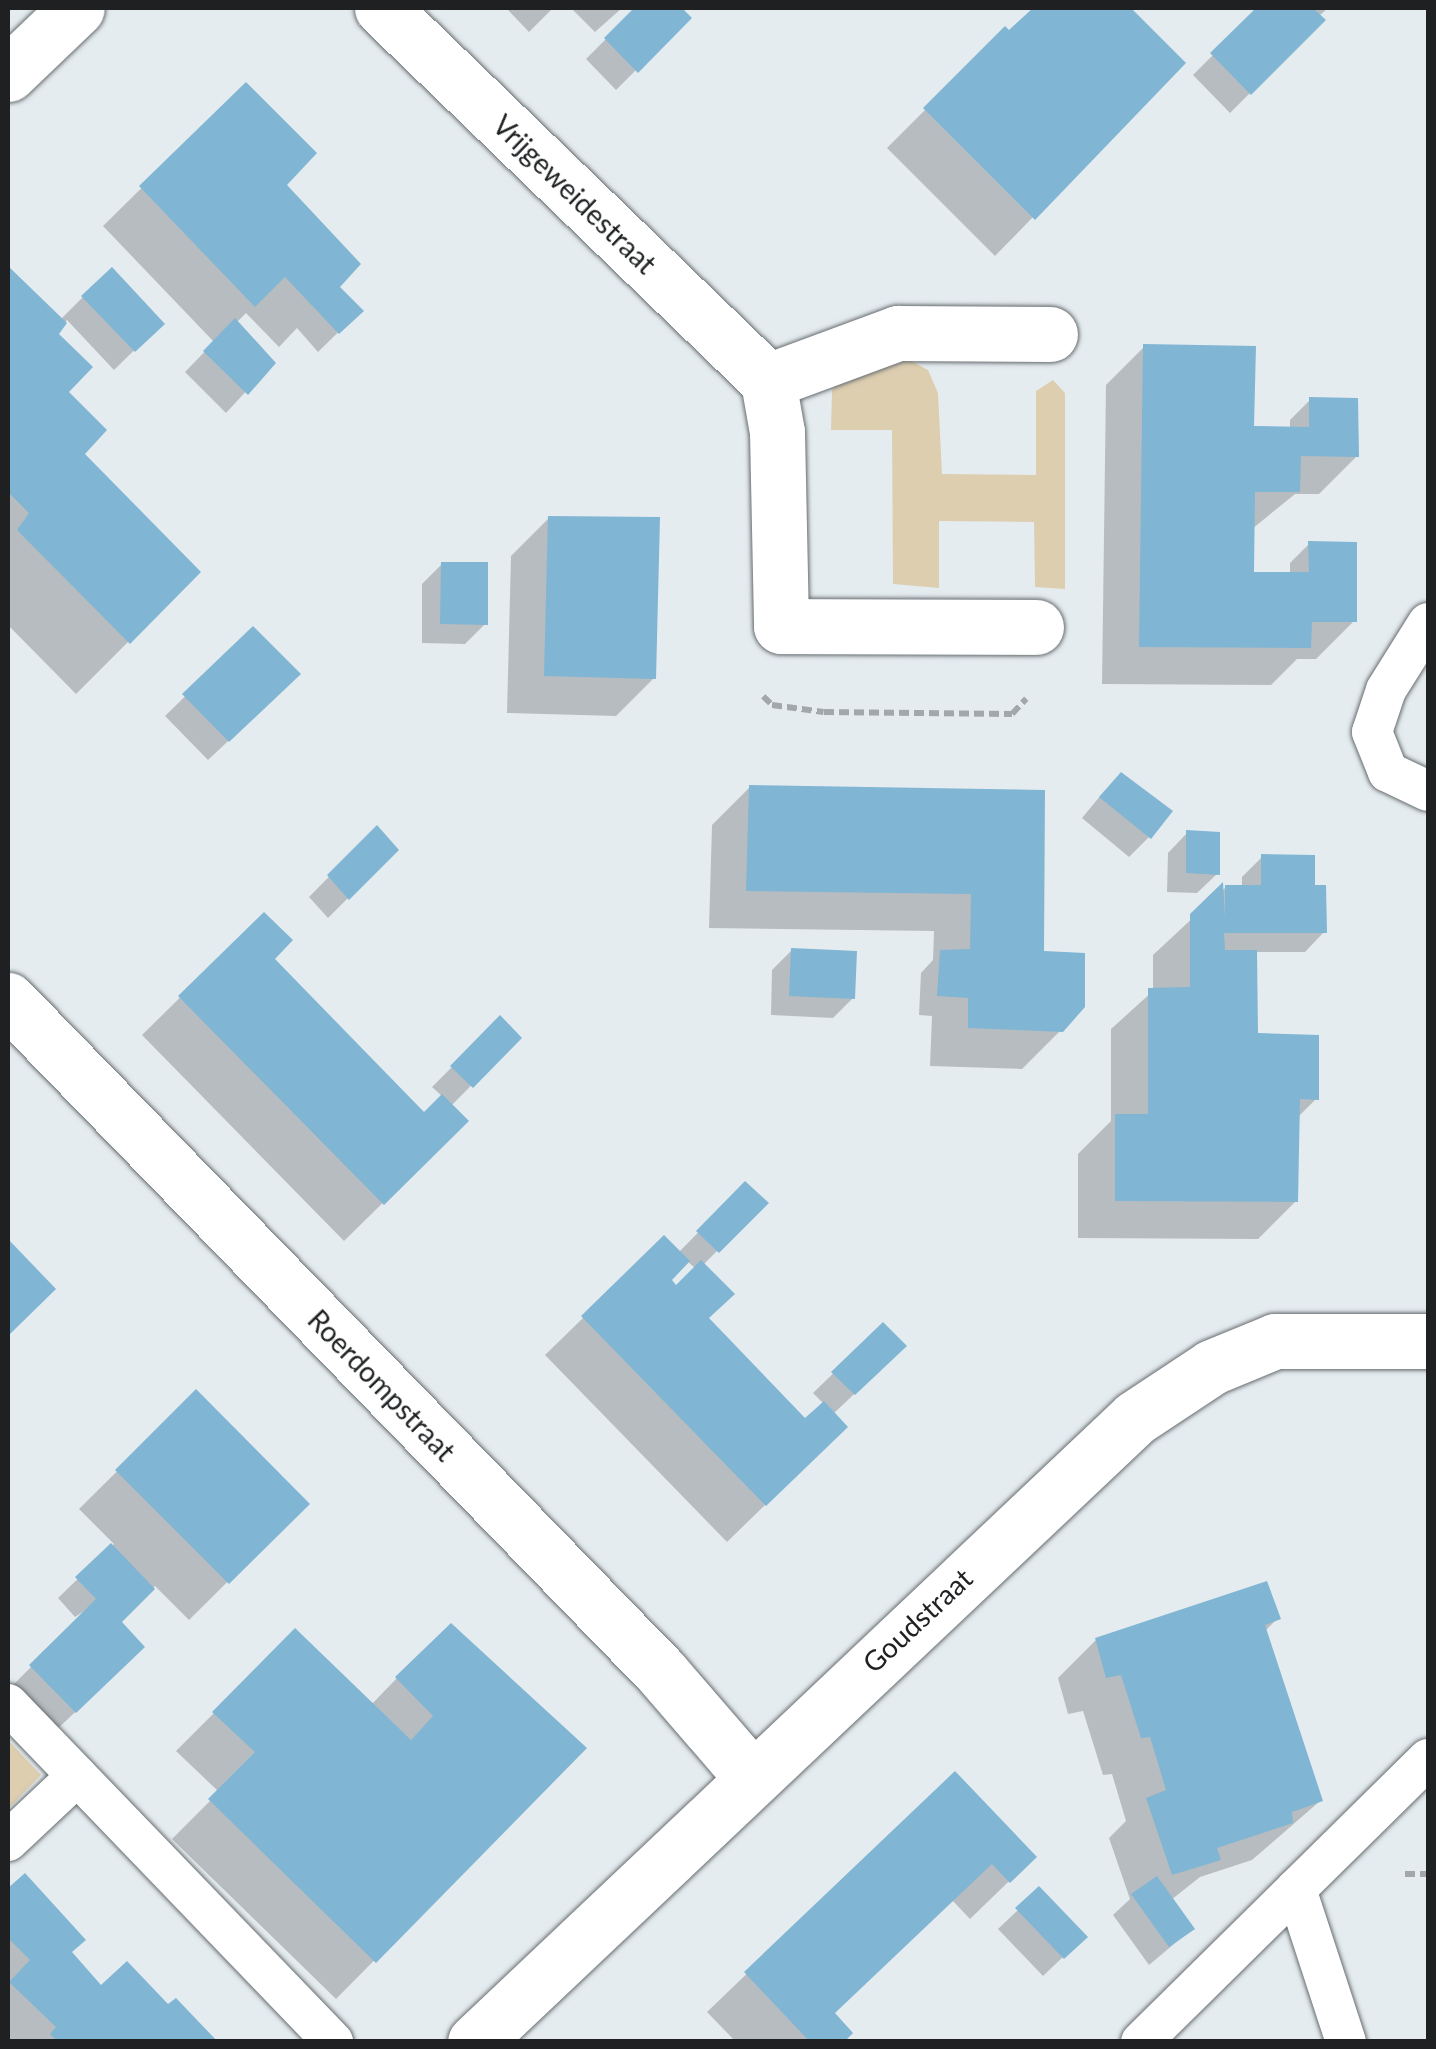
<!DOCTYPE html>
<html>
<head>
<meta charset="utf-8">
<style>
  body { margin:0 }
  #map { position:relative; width:1436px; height:2049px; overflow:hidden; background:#e5ecf0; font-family:Lato,sans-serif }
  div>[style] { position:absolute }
  .green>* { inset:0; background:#ddceb0 }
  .shadow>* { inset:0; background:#0003 }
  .building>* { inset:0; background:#80b5d3 }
  .path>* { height:6px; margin-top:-3px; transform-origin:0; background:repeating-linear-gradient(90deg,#a2a7ab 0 10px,transparent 0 15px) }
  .roads { filter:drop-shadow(0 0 2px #676d70) drop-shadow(0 0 2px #676d70) }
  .service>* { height:40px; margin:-20px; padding:0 20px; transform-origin:20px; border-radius:20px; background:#fff }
  .minor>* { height:55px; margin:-27.5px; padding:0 27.5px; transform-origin:27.5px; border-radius:27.5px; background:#fff }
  span { translate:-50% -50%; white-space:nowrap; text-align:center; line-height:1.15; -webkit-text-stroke:10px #fff; paint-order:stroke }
  .street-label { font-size:28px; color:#1e2022 }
  .frame { position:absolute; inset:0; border:10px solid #1e2022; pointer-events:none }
</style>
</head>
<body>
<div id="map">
  <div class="green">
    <div style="clip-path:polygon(902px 356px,928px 370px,938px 393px,942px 474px,1036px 475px,1036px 391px,1053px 380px,1065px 393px,1065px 589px,1035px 587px,1034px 522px,939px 521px,939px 588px,893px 584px,892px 430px,831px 430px,832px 391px,844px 369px)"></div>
    <div style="clip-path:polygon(8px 1740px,41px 1775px,8px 1809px)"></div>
  </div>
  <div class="shadow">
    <div style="clip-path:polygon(506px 8px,553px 8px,529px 32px)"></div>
    <div style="clip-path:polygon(571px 8px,622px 8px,595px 32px)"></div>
    <div style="clip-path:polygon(637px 8px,678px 8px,688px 18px,616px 90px,586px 59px)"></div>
    <div style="clip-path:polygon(1037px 8px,1129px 8px,1183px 63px,995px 256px,887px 148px,1005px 30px,1009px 33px)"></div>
    <div style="clip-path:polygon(1260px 8px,1328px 8px,1319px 16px,1323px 20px,1230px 113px,1193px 75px)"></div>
    <div style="clip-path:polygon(246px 85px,284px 185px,336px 287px,360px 311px,318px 352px,297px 328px,279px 347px,246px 313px,236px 323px,272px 363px,226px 413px,185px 372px,214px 342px,103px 226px)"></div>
    <div style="clip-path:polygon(8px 269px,60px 320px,83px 297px,161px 324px,114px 370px,67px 320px,56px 334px,82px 454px,198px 572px,76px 694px,8px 625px)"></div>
    <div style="clip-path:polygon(1144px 347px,1252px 429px,1290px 430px,1290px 420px,1310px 400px,1357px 456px,1319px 494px,1295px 494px,1252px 529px,1251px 575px,1290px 575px,1290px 563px,1310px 543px,1354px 621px,1316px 659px,1297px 659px,1271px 685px,1102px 684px,1106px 385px)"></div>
    <div style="clip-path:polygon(549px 518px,654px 678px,616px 716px,507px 713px,511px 556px)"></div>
    <div style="clip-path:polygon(442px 564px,485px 624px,465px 644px,422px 643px,422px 584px)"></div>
    <div style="clip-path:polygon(253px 630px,278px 694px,208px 760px,165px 716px)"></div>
    <div style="clip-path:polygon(750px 787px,1043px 792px,1042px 954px,1061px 1030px,1022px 1069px,930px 1066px,932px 1016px,919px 1015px,921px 973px,933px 960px,934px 931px,709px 928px,712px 825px)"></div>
    <div style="clip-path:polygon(1101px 795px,1149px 837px,1129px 857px,1082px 818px)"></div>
    <div style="clip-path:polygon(377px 828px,396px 850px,328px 918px,309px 897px)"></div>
    <div style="clip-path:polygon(1187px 833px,1217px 874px,1197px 893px,1167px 892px,1168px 853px)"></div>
    <div style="clip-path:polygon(1262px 857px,1313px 887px,1324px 932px,1305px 952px,1254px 952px,1256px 1035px,1316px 1099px,1297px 1118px,1296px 1201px,1258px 1239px,1078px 1238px,1078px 1154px,1111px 1121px,1111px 1029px,1153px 991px,1153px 955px,1226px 887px,1242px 887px,1242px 877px)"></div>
    <div style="clip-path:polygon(264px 915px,272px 959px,424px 1115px,443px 1097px,432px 1087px,500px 1019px,518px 1038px,451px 1106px,466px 1121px,344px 1241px,142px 1035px)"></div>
    <div style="clip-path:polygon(792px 950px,853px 998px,833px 1018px,771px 1015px,772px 970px)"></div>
    <div style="clip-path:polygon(evenodd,745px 1185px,765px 1203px,703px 1265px,707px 1319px,805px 1422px,824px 1404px,813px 1393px,883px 1325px,884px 1366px,833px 1414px,807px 1464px,727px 1542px,545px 1355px,583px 1318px,678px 1253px,745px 1185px,687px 1261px,696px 1269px,676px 1289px,668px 1280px,687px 1261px)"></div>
    <div style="clip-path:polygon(196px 1393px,306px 1504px,189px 1620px,155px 1586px,119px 1622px,104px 1685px,36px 1749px,8px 1690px,93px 1605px,75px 1617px,58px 1598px,114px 1544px,79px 1509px)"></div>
    <div style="clip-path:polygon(1278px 1618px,1264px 1632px,1320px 1801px,1252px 1860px,1200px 1877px,1171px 1900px,1192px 1929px,1149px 1965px,1113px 1915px,1130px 1899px,1109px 1838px,1126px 1821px,1112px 1774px,1103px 1775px,1083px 1711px,1068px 1714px,1058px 1678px,1096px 1640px)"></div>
    <div style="clip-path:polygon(295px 1632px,371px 1705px,397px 1678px,584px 1748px,336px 1999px,172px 1839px,219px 1792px,176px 1751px)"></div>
    <div style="clip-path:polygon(955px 1774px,1034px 1857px,970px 1919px,952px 1900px,832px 2014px,841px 2042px,736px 2042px,707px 2012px)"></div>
    <div style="clip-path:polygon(24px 1876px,69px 1953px,101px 1988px,168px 2007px,214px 2042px,8px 2042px,8px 1891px)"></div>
    <div style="clip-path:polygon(1039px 1890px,1084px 1937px,1043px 1976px,998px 1929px)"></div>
  </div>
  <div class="building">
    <div style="clip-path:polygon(634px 8px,682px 8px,692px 18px,638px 73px,604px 38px)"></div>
    <div style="clip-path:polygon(1033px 8px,1131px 8px,1186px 63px,1035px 220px,923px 108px,1005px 26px,1009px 30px)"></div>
    <div style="clip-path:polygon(1256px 8px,1313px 8px,1326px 20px,1251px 95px,1210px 53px)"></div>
    <div style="clip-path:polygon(246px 82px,317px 153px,287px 185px,361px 264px,340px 287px,364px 311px,339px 334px,285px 277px,255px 307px,139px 186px)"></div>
    <div style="clip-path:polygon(8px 266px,67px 323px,59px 334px,93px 367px,69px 392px,107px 430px,85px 454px,201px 572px,130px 644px,17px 530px,29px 513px,8px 492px)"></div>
    <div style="clip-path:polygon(112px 267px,165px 324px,135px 352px,81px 296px)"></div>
    <div style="clip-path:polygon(235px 318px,276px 363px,248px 395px,203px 351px)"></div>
    <div style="clip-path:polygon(1143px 344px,1256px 346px,1254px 426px,1309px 427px,1309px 397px,1358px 398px,1359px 457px,1301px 456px,1300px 492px,1255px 492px,1254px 572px,1309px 572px,1308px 541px,1357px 542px,1357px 622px,1312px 622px,1311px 648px,1139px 647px)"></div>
    <div style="clip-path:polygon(548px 516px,660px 517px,656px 679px,544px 676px)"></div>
    <div style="clip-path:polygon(441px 562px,488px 562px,488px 625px,440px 624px)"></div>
    <div style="clip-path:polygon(253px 626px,301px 674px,229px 742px,182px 694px)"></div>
    <div style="clip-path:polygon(1121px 772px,1173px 811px,1151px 839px,1099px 797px)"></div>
    <div style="clip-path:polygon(749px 785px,1045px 790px,1044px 951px,1085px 953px,1085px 1007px,1063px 1032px,968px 1028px,968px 998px,937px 996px,940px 950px,970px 949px,971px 894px,746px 891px)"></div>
    <div style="clip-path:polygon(377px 825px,399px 850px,349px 900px,327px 875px)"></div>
    <div style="clip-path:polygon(1186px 830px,1220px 832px,1220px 875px,1186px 873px)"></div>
    <div style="clip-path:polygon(1261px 854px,1315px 855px,1315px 885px,1326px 885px,1327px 933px,1224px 933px,1225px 950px,1257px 950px,1258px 1033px,1319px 1035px,1319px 1100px,1300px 1099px,1298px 1202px,1115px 1201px,1115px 1114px,1148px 1114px,1148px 988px,1190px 987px,1190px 914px,1223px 882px,1225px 918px,1225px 885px,1261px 885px)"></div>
    <div style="clip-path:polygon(264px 912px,293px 940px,275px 959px,348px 1034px,424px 1112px,442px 1094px,469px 1121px,384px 1205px,178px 996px)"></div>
    <div style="clip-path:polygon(791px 948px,857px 951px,855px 999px,789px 996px)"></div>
    <div style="clip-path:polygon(500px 1015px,522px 1038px,473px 1088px,450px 1066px)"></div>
    <div style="clip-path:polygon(745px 1181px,769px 1203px,719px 1253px,696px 1231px)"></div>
    <div style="clip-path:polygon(664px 1235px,690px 1261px,672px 1280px,676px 1285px,701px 1260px,735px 1294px,709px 1318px,805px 1418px,824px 1401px,848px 1427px,766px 1506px,581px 1316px)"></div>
    <div style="clip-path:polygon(8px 1239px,56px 1289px,8px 1336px)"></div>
    <div style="clip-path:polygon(883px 1322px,907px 1346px,855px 1395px,831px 1372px)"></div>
    <div style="clip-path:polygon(196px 1389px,310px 1504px,229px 1584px,115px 1470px)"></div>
    <div style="clip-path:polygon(111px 1543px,155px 1589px,122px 1622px,145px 1647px,76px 1713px,29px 1665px,96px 1599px,75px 1577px)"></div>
    <div style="clip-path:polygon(1267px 1581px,1281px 1619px,1265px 1625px,1323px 1801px,1292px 1812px,1293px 1823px,1217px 1848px,1221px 1860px,1172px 1875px,1146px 1798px,1166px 1790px,1150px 1737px,1141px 1738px,1121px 1675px,1106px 1678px,1095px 1638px)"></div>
    <div style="clip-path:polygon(451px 1623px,587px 1748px,376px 1963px,208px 1799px,255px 1752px,212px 1712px,295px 1628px,411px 1740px,433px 1716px,395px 1677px)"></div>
    <div style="clip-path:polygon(955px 1771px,1037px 1857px,1010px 1883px,992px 1864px,835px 2013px,853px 2033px,844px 2042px,810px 2042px,744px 1972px)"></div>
    <div style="clip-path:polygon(25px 1873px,86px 1940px,72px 1952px,101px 1985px,127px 1961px,168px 2004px,176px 1998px,218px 2042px,58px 2042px,50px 2034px,56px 2027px,9px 1982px,30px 1960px,8px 1938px,8px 1888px)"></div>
    <div style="clip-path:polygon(1157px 1876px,1195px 1929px,1169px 1947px,1131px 1894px)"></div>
    <div style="clip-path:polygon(1039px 1886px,1088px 1937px,1064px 1959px,1015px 1908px)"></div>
  </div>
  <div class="path">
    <div style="left:763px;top:696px;width:13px;rotate:45deg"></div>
    <div style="left:772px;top:705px;width:52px;rotate:7.7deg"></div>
    <div style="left:824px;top:712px;width:188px;rotate:0.6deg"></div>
    <div style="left:1012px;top:714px;width:21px;rotate:-47deg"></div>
    <div style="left:1405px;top:1874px;width:23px"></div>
  </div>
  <div class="roads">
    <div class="service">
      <div style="left:1428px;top:623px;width:79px;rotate:122.1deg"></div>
      <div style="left:1386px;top:690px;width:44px;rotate:108.4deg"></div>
      <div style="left:1372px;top:732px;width:43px;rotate:68.2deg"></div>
      <div style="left:1388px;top:772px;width:44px;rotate:25.4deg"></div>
      <div style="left:8px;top:1704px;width:469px;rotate:46.1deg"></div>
      <div style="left:8px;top:1841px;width:95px;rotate:-43.3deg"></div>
      <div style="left:1296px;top:1889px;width:161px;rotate:71.9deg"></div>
      <div style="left:1141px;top:2042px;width:403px;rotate:-44.6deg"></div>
    </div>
    <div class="minor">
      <div style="left:382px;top:8px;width:537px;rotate:44.02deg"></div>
      <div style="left:768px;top:381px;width:52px;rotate:80deg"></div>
      <div style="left:777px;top:432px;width:194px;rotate:88.8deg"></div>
      <div style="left:781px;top:626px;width:255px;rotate:0.2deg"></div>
      <div style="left:8px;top:74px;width:95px;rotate:-43.7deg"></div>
      <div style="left:768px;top:381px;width:139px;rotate:-20.3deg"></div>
      <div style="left:898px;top:333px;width:152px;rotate:0.4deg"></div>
      <div style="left:8px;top:1000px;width:937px;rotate:45.82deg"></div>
      <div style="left:661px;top:1672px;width:136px;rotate:49.2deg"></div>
      <div style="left:475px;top:2042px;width:908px;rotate:-43.39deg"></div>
      <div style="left:1135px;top:1418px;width:92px;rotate:-33.5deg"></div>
      <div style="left:1212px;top:1367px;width:68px;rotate:-22.4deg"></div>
      <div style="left:1275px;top:1341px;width:153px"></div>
    </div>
  </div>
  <div class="street-label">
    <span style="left:575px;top:194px;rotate:44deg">Vrijgeweidestraat</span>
    <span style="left:382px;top:1385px;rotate:46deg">Roerdompstraat</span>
    <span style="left:917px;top:1620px;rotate:-43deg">Goudstraat</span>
  </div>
  <div class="frame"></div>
</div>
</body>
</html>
